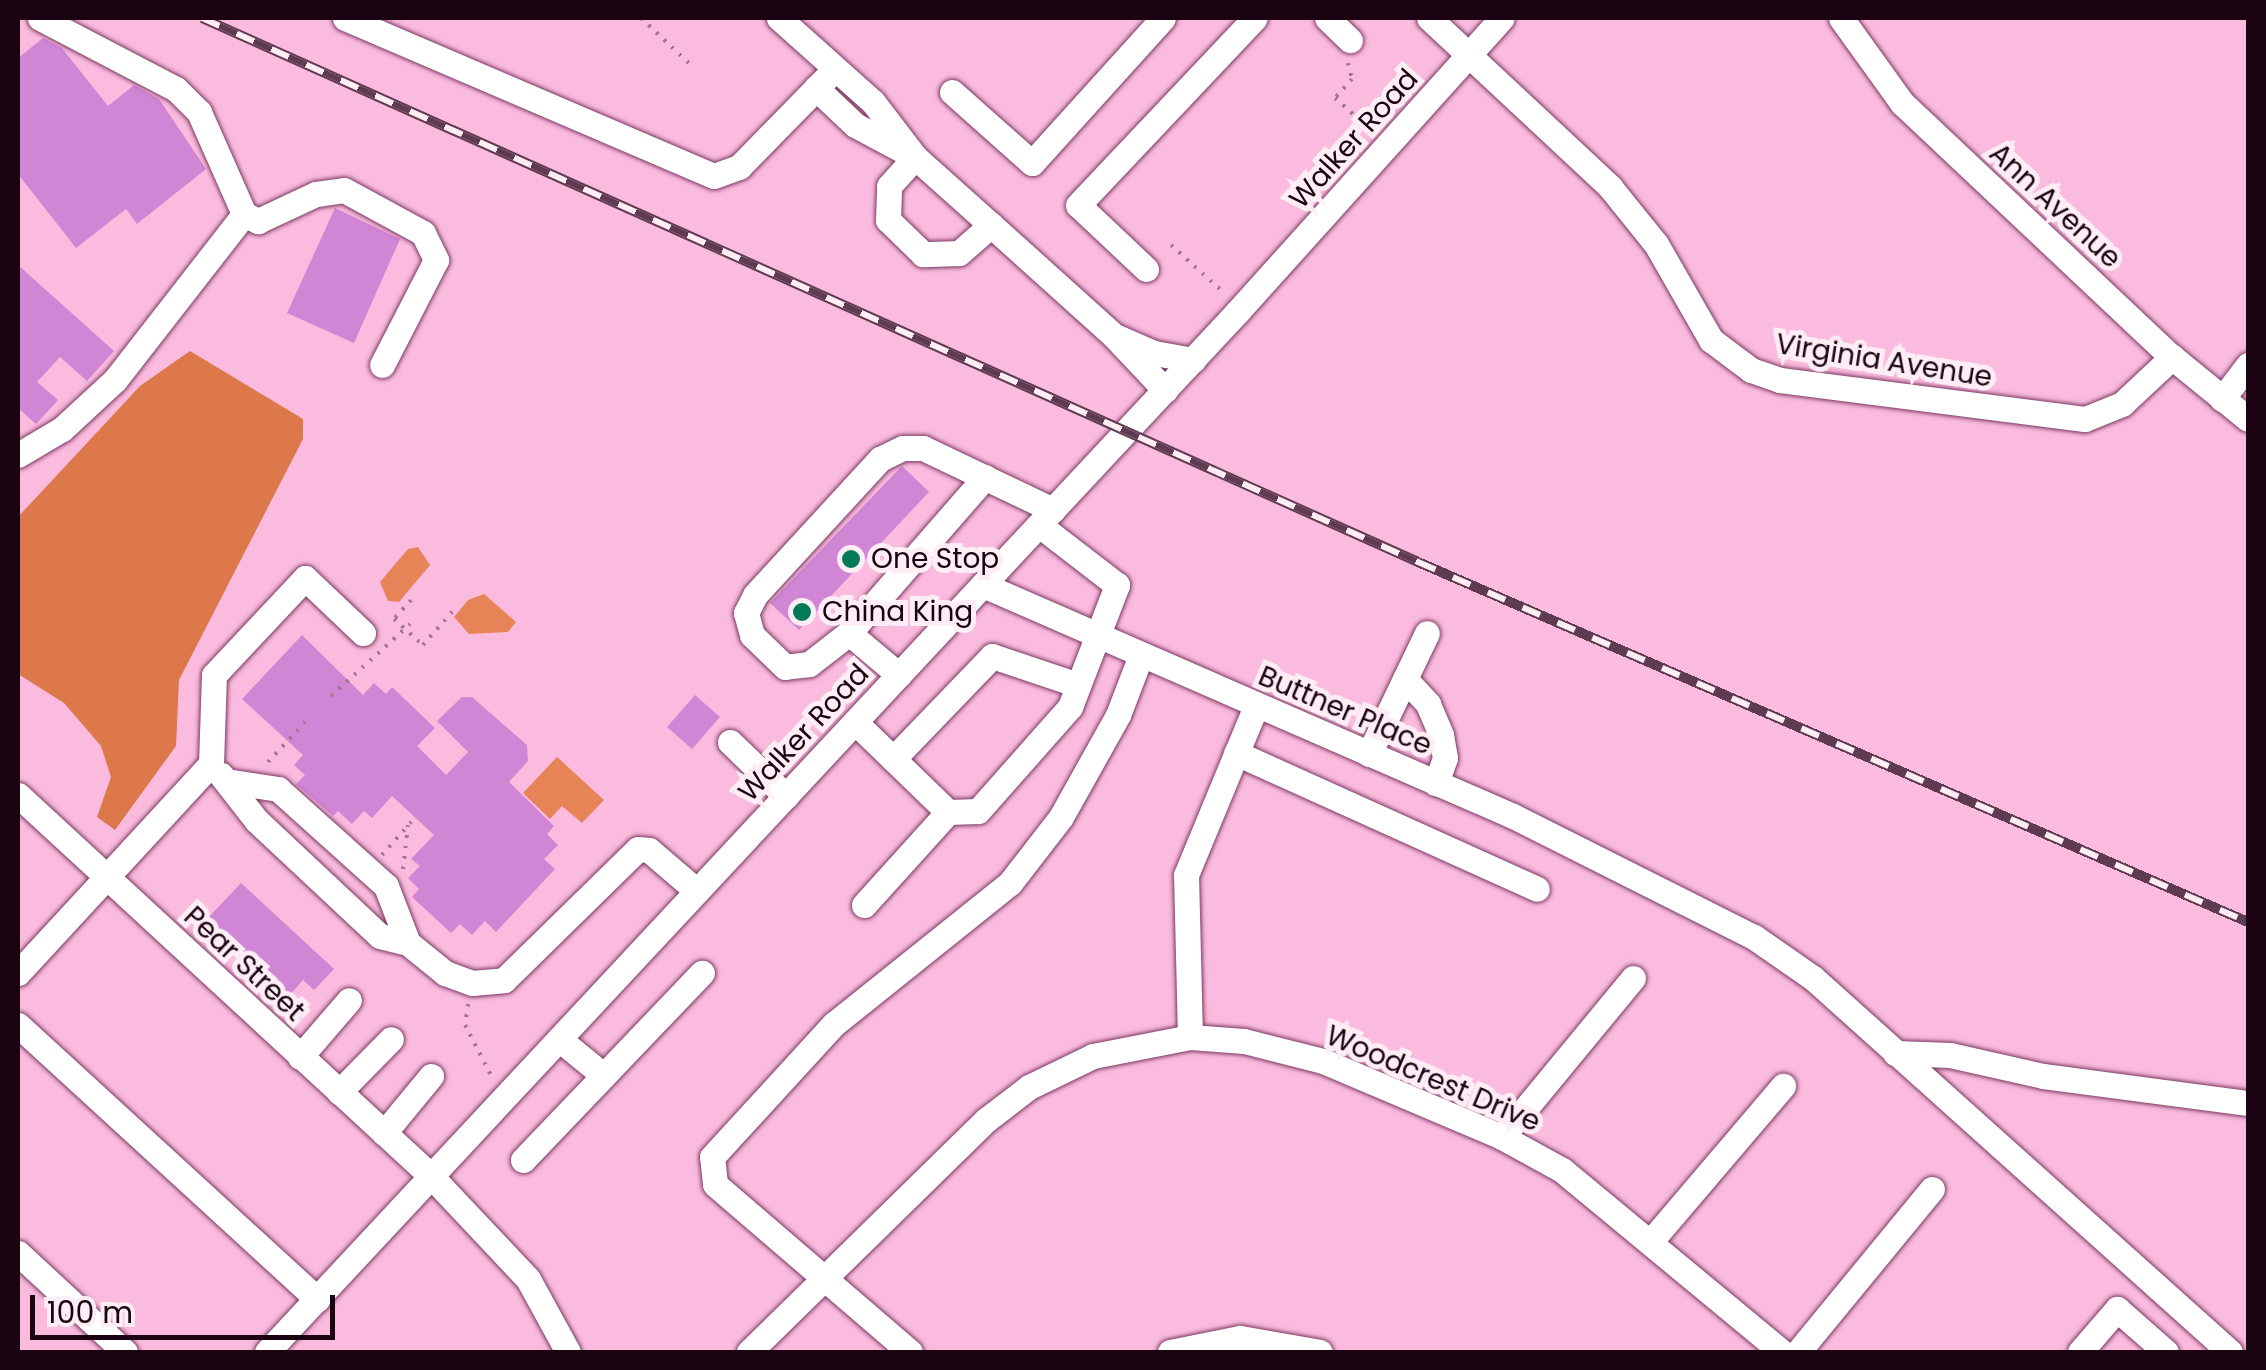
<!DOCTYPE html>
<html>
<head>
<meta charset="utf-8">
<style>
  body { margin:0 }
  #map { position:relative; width:2266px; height:1370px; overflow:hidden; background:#fabbde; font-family:Poppins,sans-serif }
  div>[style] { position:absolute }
  .green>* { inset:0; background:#e68457 }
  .forest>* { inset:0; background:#dc7849 }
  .building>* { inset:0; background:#d085d5 }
  .path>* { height:4px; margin-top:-2px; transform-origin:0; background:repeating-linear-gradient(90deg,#a57590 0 2.5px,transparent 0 10.5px) }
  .roads { filter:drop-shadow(0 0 2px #7c3962) drop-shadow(0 0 2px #7c3962) }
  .minor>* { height:25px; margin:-12.5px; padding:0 12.5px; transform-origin:12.5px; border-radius:12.5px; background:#fff }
  .rail>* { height:10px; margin-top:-5px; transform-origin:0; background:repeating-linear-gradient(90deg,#fdedf5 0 19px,#5f3b51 0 38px); box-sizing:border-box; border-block:2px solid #5f3b51 }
  .dots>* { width:28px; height:28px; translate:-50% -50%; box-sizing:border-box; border:5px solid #fdedf5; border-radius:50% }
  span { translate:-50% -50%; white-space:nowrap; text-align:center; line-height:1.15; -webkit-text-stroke:10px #fdedf5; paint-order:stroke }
  .street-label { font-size:28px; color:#1b0312 }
  .poi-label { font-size:28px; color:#1b0312 }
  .left { translate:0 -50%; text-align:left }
  .frame { position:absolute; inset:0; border:20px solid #1b0312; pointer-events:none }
  .scale { position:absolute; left:30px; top:1295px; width:305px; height:45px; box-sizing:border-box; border:5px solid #1b0312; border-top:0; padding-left:12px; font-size:30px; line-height:35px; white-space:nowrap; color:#1b0312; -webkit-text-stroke:8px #fdedf5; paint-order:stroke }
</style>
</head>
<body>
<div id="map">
  <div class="green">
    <div style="clip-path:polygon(418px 547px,430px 565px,399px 602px,388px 601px,380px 582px,408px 549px)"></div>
    <div style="clip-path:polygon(484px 594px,516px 622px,508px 632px,469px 634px,454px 617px,468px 600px)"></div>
    <div style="clip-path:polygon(557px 757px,604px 800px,582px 823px,562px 806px,550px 819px,523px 793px)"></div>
  </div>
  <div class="forest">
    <div style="clip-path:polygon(190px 351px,303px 419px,303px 439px,179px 680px,176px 746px,115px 830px,97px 817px,111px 777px,101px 746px,64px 703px,18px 674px,18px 517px,140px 386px)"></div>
  </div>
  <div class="building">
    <div style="clip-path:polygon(43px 38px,62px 48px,108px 106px,134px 85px,159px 99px,206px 169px,137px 224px,126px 209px,76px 248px,18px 174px,18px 58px)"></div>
    <div style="clip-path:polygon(335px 208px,400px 239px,354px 343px,287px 313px)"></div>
    <div style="clip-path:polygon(18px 265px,114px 351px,87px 381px,60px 357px,37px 382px,58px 400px,36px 424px,18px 408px)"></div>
    <div style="clip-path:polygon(902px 466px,929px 492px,799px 630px,770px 603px)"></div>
    <div style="clip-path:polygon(302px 635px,363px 695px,374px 683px,386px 694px,392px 687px,435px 728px,417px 746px,446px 775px,468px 752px,437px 721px,462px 697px,472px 697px,527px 745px,528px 761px,509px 782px,554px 826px,547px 834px,558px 845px,544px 859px,555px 869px,496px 932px,485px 921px,472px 935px,460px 924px,451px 933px,412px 897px,419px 889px,408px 878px,420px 866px,411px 859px,434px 835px,392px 796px,372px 818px,364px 811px,352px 824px,338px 811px,333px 816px,296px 784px,305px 775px,294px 765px,303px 755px,242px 699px)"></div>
    <div style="clip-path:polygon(695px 695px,720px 717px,692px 749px,667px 727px)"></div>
    <div style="clip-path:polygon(241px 883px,334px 969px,314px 990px,303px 980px,290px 995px,207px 919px)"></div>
  </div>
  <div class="path">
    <div style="left:641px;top:18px;width:71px;rotate:43.3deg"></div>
    <div style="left:1348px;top:63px;width:16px;rotate:76deg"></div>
    <div style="left:1352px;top:79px;width:25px;rotate:132deg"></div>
    <div style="left:1335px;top:98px;width:45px;rotate:41.4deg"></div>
    <div style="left:1171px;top:245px;width:70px;rotate:42.1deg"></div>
    <div style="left:411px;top:600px;width:25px;rotate:132deg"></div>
    <div style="left:394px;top:619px;width:39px;rotate:42deg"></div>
    <div style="left:423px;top:645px;width:52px;rotate:-48.9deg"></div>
    <div style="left:331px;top:696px;width:107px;rotate:-42.3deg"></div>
    <div style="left:268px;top:762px;width:56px;rotate:-47.2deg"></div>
    <div style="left:382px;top:855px;width:45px;rotate:-48.6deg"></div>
    <div style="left:403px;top:869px;width:44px;rotate:-83.5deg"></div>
    <div style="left:468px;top:1004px;width:21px;rotate:98deg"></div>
    <div style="left:465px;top:1025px;width:59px;rotate:62.6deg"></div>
  </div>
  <div class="roads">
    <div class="minor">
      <div style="left:40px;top:18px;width:153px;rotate:27.6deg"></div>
      <div style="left:176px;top:89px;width:33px;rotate:45deg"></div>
      <div style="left:199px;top:112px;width:111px;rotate:66.2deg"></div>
      <div style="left:244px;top:214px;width:16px;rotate:27deg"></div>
      <div style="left:258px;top:221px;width:64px;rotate:-25deg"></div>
      <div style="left:316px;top:194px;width:28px;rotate:-8deg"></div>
      <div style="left:344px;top:190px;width:90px;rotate:28.6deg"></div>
      <div style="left:423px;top:233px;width:30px;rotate:64deg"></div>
      <div style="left:436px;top:260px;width:118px;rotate:117.2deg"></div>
      <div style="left:345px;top:18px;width:401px;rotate:23.2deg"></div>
      <div style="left:714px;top:176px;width:27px;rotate:-20deg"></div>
      <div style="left:739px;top:167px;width:137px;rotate:-45.6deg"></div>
      <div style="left:779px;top:18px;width:126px;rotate:41.8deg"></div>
      <div style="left:873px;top:102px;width:69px;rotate:52.6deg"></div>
      <div style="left:915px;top:157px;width:68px;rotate:-151.9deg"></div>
      <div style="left:855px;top:125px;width:54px;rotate:-136.5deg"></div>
      <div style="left:1327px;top:18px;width:32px;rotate:44deg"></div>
      <div style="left:1429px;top:18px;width:248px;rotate:43deg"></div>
      <div style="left:1610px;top:187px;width:73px;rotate:51.1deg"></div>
      <div style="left:1656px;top:244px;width:111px;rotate:60.2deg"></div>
      <div style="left:1711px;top:340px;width:50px;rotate:36.9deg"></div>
      <div style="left:1751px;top:370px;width:31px;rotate:19deg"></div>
      <div style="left:1780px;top:380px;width:307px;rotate:7.3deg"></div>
      <div style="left:2085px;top:419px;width:40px;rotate:-22deg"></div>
      <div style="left:2122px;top:404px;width:69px;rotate:-43.2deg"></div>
      <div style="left:1841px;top:18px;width:105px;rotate:54.3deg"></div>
      <div style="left:1902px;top:103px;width:371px;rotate:43.3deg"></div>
      <div style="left:2172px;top:357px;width:98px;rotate:39.2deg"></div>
      <div style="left:952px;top:92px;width:107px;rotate:41.6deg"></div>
      <div style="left:1032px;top:163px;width:195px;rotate:-47.9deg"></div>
      <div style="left:991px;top:225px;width:43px;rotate:138.8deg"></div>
      <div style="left:959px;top:253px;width:36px;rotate:178deg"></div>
      <div style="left:923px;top:254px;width:49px;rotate:-135.8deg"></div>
      <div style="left:888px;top:220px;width:34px;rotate:-88deg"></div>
      <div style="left:889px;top:186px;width:39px;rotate:-48deg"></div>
      <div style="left:915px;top:157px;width:102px;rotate:41.8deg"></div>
      <div style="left:991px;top:225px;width:164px;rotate:42deg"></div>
      <div style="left:1113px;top:335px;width:76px;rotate:46.6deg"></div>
      <div style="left:1146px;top:269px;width:93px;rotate:-136.7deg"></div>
      <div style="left:1078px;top:205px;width:257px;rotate:-46.6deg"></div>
      <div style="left:1117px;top:337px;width:40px;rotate:23.4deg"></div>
      <div style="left:1154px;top:353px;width:40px;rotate:10deg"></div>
      <div style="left:2222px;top:399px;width:43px;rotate:-52.6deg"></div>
      <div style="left:18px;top:455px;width:51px;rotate:-30.6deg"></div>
      <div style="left:62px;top:429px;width:72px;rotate:-42.8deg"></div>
      <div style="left:115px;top:380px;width:210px;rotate:-52.1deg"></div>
      <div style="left:983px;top:585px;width:578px;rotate:23.55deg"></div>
      <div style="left:1513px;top:816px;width:270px;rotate:26.7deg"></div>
      <div style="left:1754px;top:937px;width:72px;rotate:34.8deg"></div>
      <div style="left:1813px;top:978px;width:560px;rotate:41.89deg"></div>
      <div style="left:849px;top:633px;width:207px;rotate:-48.9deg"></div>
      <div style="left:899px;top:675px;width:65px;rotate:-140deg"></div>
      <div style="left:849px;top:633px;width:51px;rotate:142.2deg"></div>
      <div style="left:809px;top:664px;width:24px;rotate:173deg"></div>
      <div style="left:785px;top:667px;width:46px;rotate:-135.9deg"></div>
      <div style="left:752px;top:635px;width:23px;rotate:-105deg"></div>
      <div style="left:746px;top:613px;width:20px;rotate:-63deg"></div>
      <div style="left:755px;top:595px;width:185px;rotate:-47.4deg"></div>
      <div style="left:880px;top:459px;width:25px;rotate:-26deg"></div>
      <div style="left:903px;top:448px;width:20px"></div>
      <div style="left:923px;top:448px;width:144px;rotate:25.5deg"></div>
      <div style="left:1405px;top:679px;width:34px;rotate:47deg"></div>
      <div style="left:1428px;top:704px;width:34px;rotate:67deg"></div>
      <div style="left:1441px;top:735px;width:23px;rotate:80deg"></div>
      <div style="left:1445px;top:758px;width:27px;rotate:110deg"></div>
      <div style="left:855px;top:722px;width:129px;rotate:44.1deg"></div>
      <div style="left:730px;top:742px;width:78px;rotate:44deg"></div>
      <div style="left:1236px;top:753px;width:330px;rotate:24.3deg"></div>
      <div style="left:1369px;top:754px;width:134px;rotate:-64.4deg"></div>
      <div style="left:893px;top:759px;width:143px;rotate:-46.1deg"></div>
      <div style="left:992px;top:656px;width:91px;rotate:18.6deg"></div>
      <div style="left:221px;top:775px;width:58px;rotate:52deg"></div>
      <div style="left:257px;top:821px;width:168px;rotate:43.1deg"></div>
      <div style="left:380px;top:936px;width:29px;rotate:14deg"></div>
      <div style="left:226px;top:781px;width:53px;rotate:8.7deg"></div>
      <div style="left:278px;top:789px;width:145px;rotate:41.9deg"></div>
      <div style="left:386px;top:886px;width:61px;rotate:68.9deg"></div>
      <div style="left:408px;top:943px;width:48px;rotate:39deg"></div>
      <div style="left:445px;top:973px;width:29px;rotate:20deg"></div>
      <div style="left:472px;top:983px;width:32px;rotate:-5deg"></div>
      <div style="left:504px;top:980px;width:187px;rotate:-44.4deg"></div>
      <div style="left:638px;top:849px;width:11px;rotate:5deg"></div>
      <div style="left:649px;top:850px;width:63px;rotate:40.5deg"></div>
      <div style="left:18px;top:795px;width:562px;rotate:42.69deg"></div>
      <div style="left:431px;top:1176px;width:141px;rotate:46.7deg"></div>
      <div style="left:528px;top:1279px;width:83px;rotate:61.3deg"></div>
      <div style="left:864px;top:905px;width:125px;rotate:-47.9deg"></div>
      <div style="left:948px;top:812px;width:30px;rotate:-2deg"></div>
      <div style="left:978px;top:811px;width:139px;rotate:-48.5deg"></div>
      <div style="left:1070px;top:707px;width:131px;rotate:-68.9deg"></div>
      <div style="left:1117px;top:585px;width:98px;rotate:-142.4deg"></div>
      <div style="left:18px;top:973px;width:284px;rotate:-47.3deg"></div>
      <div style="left:211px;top:764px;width:89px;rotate:-88.1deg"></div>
      <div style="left:214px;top:675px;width:133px;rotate:-46.8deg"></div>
      <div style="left:305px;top:578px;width:80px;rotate:43.5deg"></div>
      <div style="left:18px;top:1025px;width:406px;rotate:42.5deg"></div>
      <div style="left:1190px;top:1037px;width:162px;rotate:-91.4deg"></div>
      <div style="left:1186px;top:875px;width:183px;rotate:-67.5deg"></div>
      <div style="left:559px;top:1039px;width:57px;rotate:39.3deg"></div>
      <div style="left:1895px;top:1053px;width:55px;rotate:2.1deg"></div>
      <div style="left:1950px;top:1055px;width:95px;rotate:12.7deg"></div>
      <div style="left:2043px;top:1076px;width:207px;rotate:7.5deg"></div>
      <div style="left:300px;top:1057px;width:75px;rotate:-49.3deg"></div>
      <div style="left:339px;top:1092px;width:74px;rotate:-45.5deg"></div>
      <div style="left:384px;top:1133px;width:74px;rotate:-50.5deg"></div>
      <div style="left:1502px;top:1137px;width:206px;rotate:-50.5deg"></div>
      <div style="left:523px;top:1160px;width:259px;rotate:-46.3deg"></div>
      <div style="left:1651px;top:1241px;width:204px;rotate:-49.6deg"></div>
      <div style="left:18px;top:1253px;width:146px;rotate:42.8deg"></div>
      <div style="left:267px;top:1352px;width:1424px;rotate:-46.99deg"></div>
      <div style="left:1238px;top:311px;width:394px;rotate:-48deg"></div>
      <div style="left:749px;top:1352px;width:332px;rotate:-44.4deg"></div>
      <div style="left:986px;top:1120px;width:54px;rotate:-37.5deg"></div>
      <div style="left:1029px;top:1087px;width:71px;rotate:-25.8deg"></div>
      <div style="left:1093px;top:1056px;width:99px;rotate:-11.1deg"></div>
      <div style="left:1190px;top:1037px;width:54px;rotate:4.2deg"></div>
      <div style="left:1244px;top:1041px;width:81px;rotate:14.2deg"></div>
      <div style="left:1323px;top:1061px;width:194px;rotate:23deg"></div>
      <div style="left:1502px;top:1137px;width:68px;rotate:28.8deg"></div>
      <div style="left:1562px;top:1170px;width:286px;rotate:39.6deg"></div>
      <div style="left:910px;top:1352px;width:257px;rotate:-139.3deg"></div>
      <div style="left:715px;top:1184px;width:27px;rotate:-96deg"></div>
      <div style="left:712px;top:1157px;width:180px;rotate:-47.5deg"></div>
      <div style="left:834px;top:1024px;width:226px;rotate:-38.7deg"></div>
      <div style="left:1010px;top:883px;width:83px;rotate:-52.3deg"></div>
      <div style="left:1061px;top:817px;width:117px;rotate:-60.8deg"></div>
      <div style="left:1118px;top:715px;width:64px;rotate:-69deg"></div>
      <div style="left:1170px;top:1352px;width:71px;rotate:-11.3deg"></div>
      <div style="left:1240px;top:1338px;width:81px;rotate:9.9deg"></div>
      <div style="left:1798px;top:1352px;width:211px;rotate:-50.6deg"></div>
      <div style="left:2080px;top:1352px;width:57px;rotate:-49.3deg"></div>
      <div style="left:2117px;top:1309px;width:65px;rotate:41.3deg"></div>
    </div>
  </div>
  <div class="rail">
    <div style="left:202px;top:18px;width:1332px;rotate:24.1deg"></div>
    <div style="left:1418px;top:562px;width:905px;rotate:23.45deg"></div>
  </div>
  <div class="dots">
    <div style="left:851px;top:559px;background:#037a57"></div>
    <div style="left:802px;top:612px;background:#037a57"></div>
  </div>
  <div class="street-label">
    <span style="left:1354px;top:139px;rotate:-48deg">Walker Road</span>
    <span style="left:2055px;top:206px;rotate:43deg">Ann Avenue</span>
    <span style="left:1884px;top:361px;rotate:9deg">Virginia Avenue</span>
    <span style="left:1345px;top:711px;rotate:23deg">Buttner Place</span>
    <span style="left:804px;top:733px;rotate:-47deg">Walker Road</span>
    <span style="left:244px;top:964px;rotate:43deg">Pear Street</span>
    <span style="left:1433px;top:1079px;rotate:23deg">Woodcrest Drive</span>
  </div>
  <div class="poi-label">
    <span class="left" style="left:871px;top:559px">One Stop</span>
    <span class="left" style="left:822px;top:612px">China King</span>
  </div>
  <div class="frame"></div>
  <div class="scale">100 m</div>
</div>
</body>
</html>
